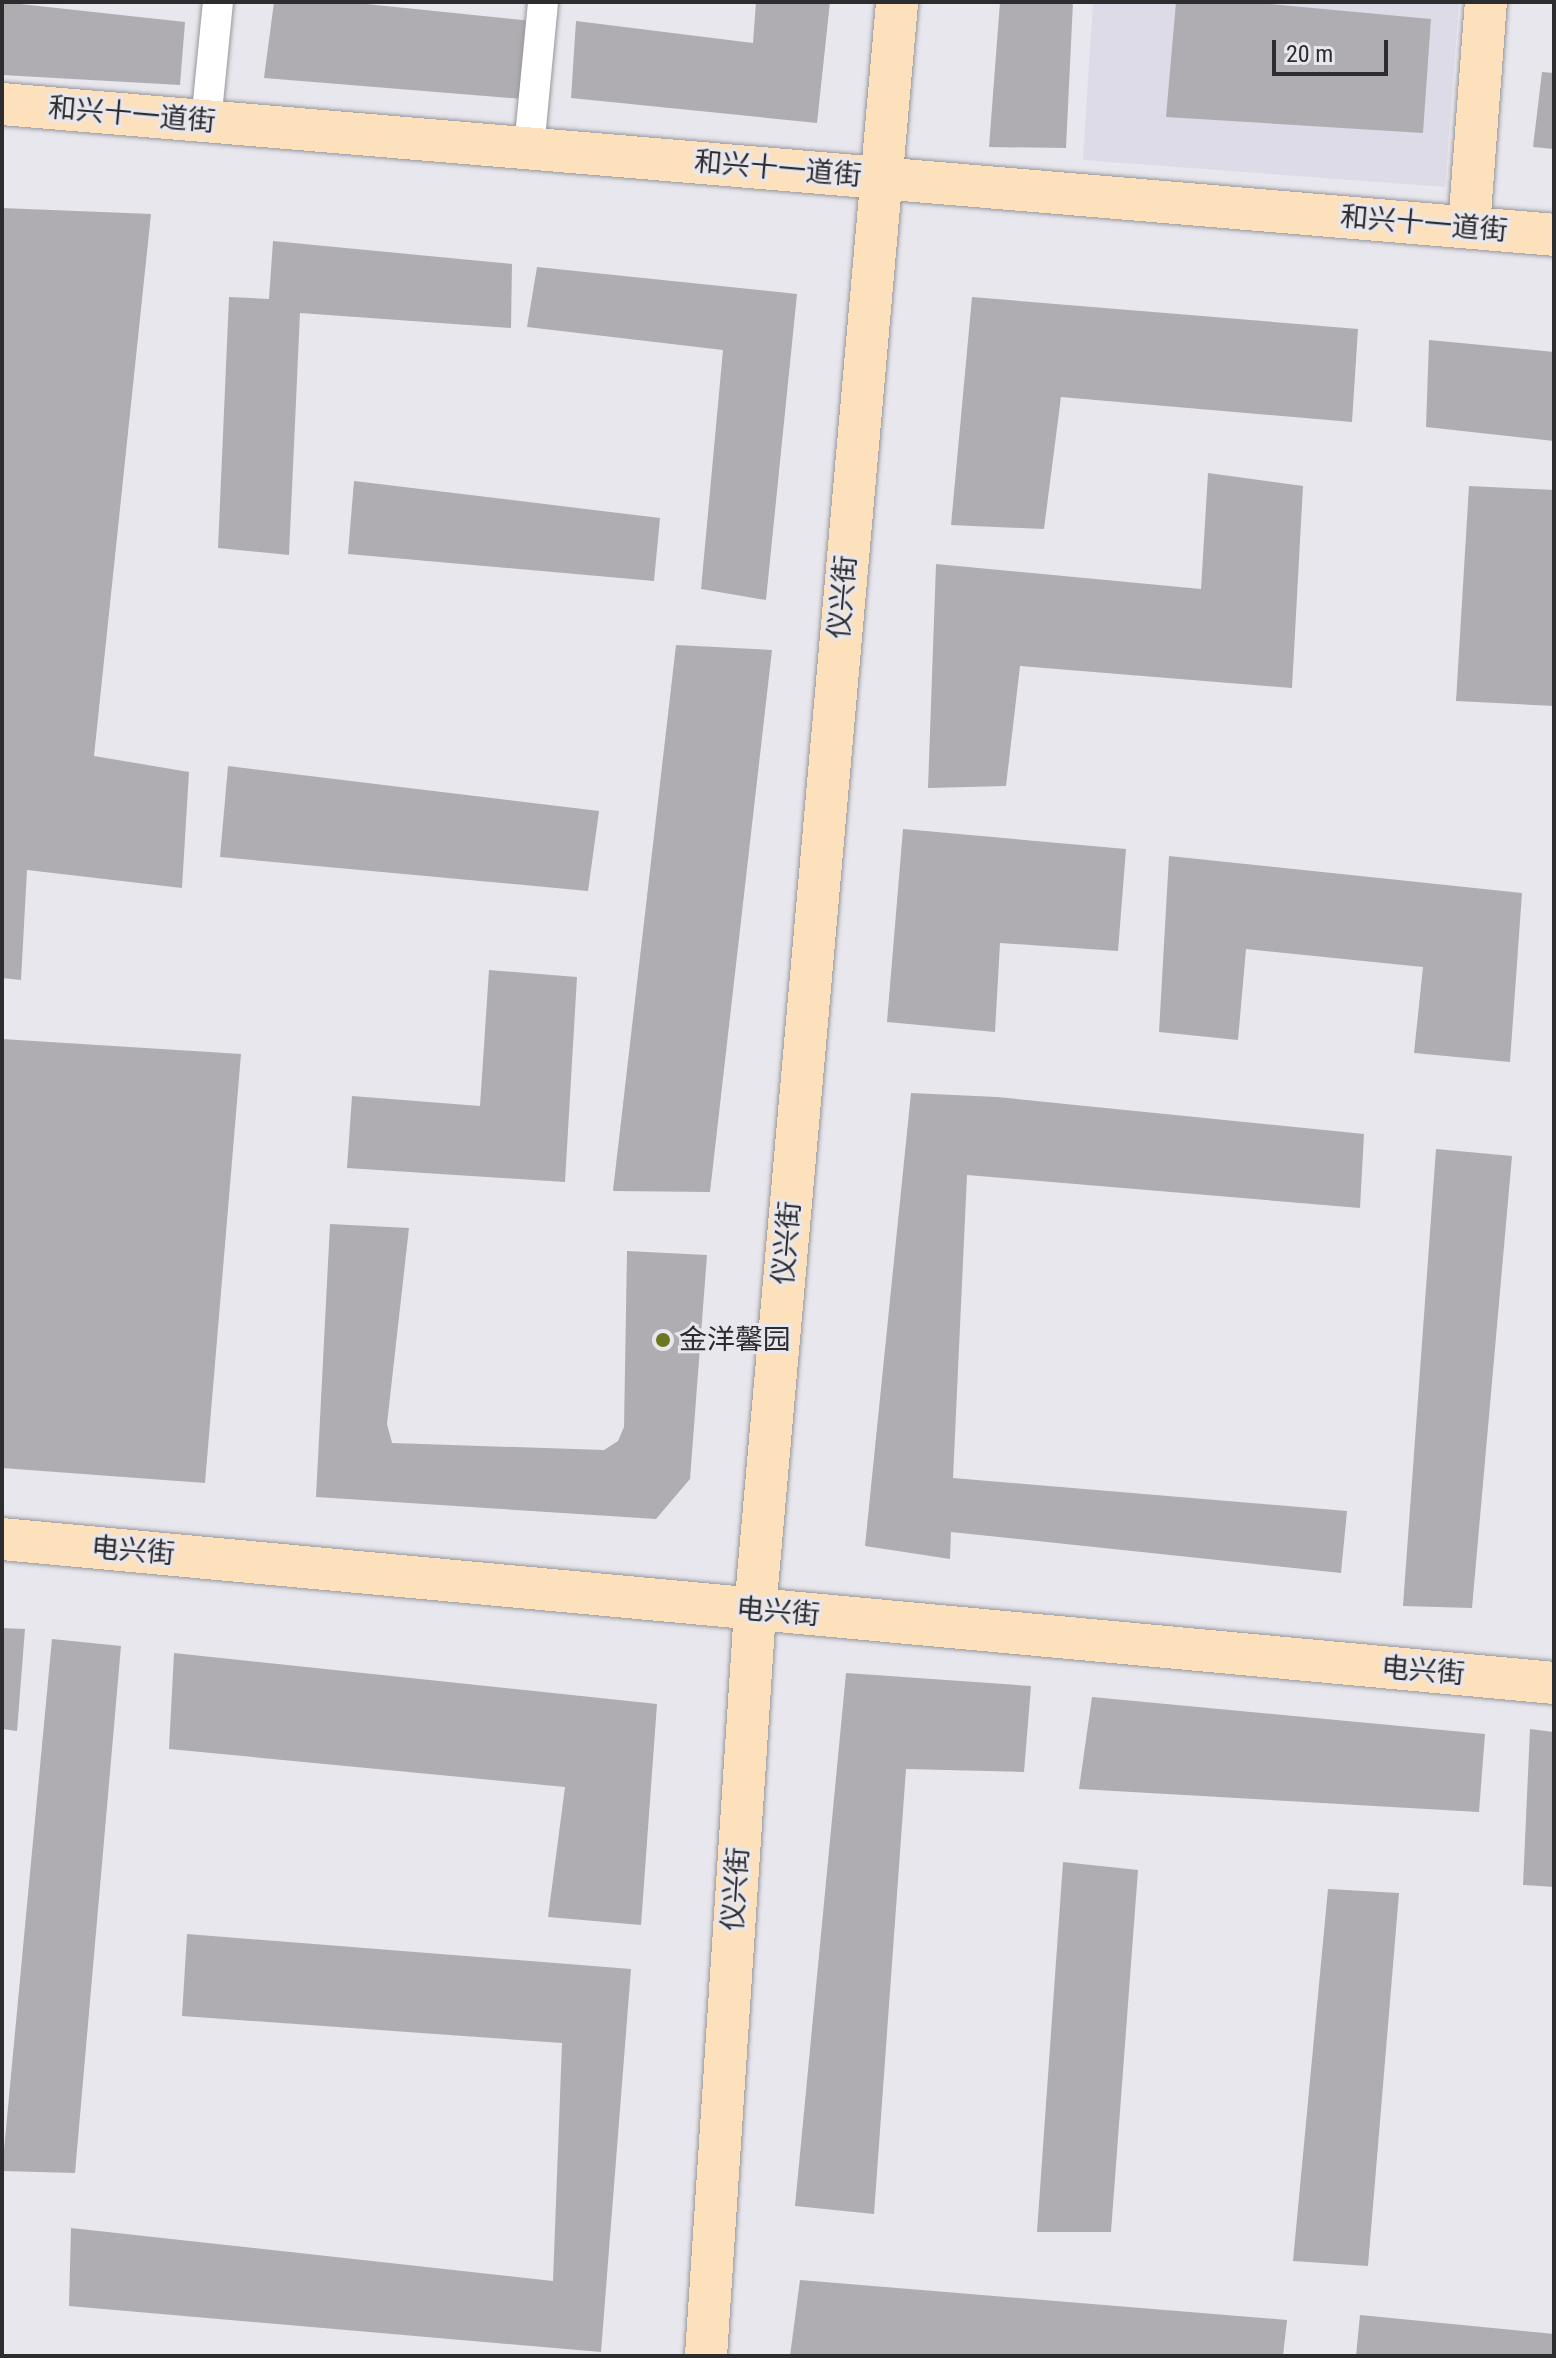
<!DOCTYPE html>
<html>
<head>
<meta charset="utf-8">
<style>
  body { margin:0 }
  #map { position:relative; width:1556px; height:2358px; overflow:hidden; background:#e8e7ed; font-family:"Roboto Condensed","Noto Sans SC",sans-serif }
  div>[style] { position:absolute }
  .built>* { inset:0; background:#dddbe8 }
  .building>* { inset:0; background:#b0adb2 }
  .roads { filter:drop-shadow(0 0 2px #96969b) drop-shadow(0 0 2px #96969b) }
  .street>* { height:30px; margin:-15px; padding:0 15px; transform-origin:15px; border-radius:15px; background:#fff }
  .secondary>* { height:42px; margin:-21px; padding:0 21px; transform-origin:21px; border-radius:21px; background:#fde0bc }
  .dots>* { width:22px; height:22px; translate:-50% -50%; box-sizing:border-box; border:4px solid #e8e7ed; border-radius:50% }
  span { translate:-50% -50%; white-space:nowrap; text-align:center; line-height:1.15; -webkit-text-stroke:6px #e8e7ed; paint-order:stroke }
  .street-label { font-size:28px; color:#2d2c2f }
  .poi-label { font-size:28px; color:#2d2c2f }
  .left { translate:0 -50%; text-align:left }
  .frame { position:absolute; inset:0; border:4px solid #2d2c2f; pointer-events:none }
  .scale { position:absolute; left:1272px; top:40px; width:116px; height:36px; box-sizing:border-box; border:4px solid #2d2c2f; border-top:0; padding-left:10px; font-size:24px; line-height:28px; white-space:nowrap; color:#2d2c2f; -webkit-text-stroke:6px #e8e7ed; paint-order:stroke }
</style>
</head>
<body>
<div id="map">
  <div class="built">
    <div style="clip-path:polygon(1093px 2px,1459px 2px,1445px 187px,1083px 160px)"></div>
  </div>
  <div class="building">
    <div style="clip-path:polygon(2px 2px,185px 22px,180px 85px,2px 75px)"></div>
    <div style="clip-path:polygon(274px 2px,347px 2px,532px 21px,523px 99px,264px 78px)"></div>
    <div style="clip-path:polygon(756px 2px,830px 2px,817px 123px,571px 98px,576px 21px,753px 43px)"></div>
    <div style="clip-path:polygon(1000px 2px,1073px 2px,1066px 148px,989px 147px)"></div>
    <div style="clip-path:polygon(1176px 2px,1249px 2px,1431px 19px,1423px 133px,1166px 117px)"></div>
    <div style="clip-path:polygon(1542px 72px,1554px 73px,1554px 149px,1533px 147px)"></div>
    <div style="clip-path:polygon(2px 208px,151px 214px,94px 756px,189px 772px,182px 888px,27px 870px,21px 980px,2px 978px)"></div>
    <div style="clip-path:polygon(273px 241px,512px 264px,511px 328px,300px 313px,289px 555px,218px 548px,229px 297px,269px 299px)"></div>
    <div style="clip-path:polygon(537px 267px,797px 294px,766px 600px,701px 589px,723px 350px,527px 327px)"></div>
    <div style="clip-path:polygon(972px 297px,1358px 329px,1352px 422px,1061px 397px,1044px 529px,951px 525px)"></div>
    <div style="clip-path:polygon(1429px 340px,1554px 352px,1554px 441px,1426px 427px)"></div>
    <div style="clip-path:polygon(1208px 473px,1303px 486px,1292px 688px,1020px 666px,1006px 786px,928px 788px,936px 564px,1201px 589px)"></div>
    <div style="clip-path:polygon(354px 481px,660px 518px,654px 581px,348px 554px)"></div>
    <div style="clip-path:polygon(1469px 486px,1554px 490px,1554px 706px,1456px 701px)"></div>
    <div style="clip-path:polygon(676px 645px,772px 650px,710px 1192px,613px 1191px)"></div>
    <div style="clip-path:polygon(228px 766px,599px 811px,588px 891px,220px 857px)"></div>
    <div style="clip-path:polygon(903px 829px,1126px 849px,1118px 951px,1000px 943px,995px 1032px,887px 1022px)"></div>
    <div style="clip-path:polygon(1169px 856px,1522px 893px,1510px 1062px,1414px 1053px,1423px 967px,1246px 949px,1238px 1040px,1159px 1032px)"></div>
    <div style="clip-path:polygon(489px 970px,577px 977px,565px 1182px,347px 1168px,352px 1096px,480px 1106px)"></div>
    <div style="clip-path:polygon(2px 1039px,241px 1054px,205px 1483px,2px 1468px)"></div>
    <div style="clip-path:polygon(911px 1093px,997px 1097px,1364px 1134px,1360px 1208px,967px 1175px,953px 1478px,1347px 1511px,1341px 1573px,951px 1532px,950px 1559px,865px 1546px)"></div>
    <div style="clip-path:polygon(1436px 1149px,1512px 1156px,1472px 1608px,1403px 1606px)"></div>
    <div style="clip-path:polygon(330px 1224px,409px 1228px,387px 1424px,392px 1443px,604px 1450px,618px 1441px,624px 1427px,627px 1251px,707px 1255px,690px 1479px,656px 1519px,316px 1497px)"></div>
    <div style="clip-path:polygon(2px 1628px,25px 1629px,17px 1731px,2px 1729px)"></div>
    <div style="clip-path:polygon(52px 1639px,121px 1646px,75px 2173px,2px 2171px)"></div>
    <div style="clip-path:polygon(174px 1653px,657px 1704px,641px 1925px,548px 1917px,565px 1787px,169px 1749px)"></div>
    <div style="clip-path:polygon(846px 1673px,1031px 1686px,1024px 1772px,906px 1769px,874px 2214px,795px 2206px)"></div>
    <div style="clip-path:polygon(1092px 1697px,1485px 1734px,1479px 1812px,1079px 1789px)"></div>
    <div style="clip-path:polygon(1530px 1729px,1554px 1732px,1554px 1887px,1523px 1885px)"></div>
    <div style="clip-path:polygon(1063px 1862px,1138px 1870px,1111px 2232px,1037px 2232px)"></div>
    <div style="clip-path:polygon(1328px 1889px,1399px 1893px,1368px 2266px,1293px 2261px)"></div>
    <div style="clip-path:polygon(187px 1934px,631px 1969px,601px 2352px,69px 2306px,71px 2228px,553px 2281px,562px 2043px,182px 2016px)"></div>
    <div style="clip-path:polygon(800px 2280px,1287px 2320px,1283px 2356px,790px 2356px)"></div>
    <div style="clip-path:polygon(1360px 2315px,1554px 2334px,1554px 2356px,1356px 2356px)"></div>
  </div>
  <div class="roads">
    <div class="street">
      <div style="left:206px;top:122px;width:121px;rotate:-84.3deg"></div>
      <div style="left:529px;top:148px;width:147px;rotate:-84.5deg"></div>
    </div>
    <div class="secondary">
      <div style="left:2px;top:104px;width:1558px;rotate:4.82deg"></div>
      <div style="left:1469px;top:227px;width:226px;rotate:-85.7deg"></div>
      <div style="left:2px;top:1539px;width:1559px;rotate:5.3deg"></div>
      <div style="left:706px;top:2356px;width:748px;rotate:-86.24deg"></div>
      <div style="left:755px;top:1610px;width:1614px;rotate:-84.95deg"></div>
    </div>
  </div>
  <div class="dots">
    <div style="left:663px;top:1340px;background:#6c7721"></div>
  </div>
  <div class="street-label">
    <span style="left:132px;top:115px;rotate:5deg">和兴十一道街</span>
    <span style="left:778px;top:169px;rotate:5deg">和兴十一道街</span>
    <span style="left:1424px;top:224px;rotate:5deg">和兴十一道街</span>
    <span style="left:843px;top:597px;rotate:-85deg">仪兴街</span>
    <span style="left:787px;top:1243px;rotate:-85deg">仪兴街</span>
    <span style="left:133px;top:1551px;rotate:5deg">电兴街</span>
    <span style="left:778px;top:1612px;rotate:5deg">电兴街</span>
    <span style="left:1423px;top:1671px;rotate:5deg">电兴街</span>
    <span style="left:736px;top:1889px;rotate:-86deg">仪兴街</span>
  </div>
  <div class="poi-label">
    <span class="left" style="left:679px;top:1340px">金洋馨园</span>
  </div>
  <div class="frame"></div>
  <div class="scale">20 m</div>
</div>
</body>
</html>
